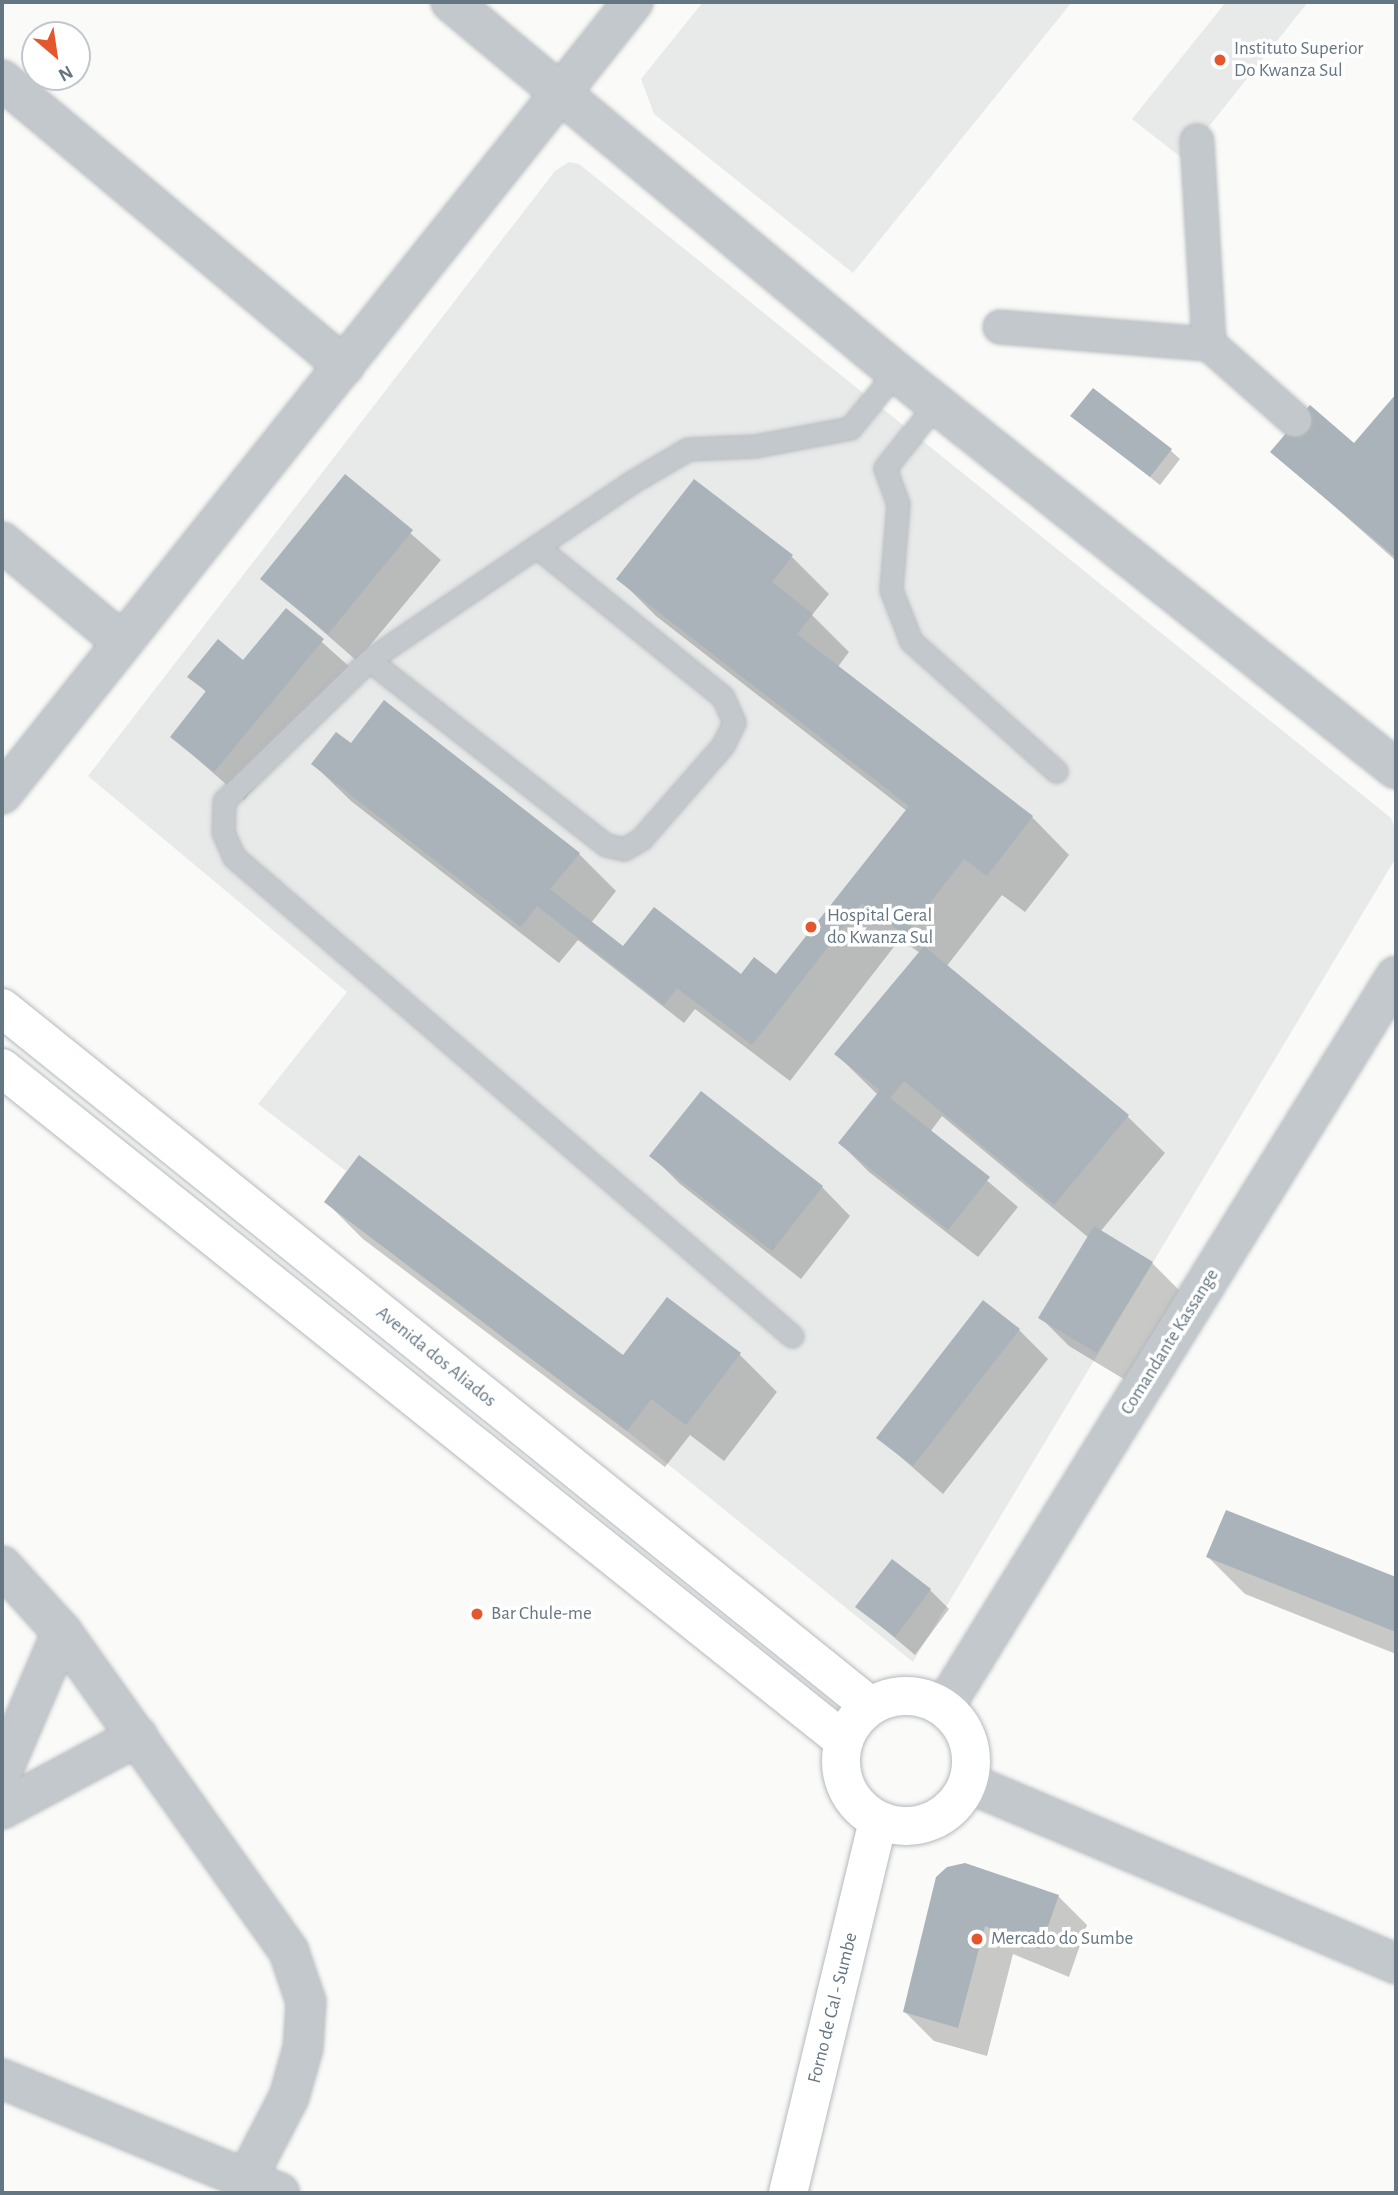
<!DOCTYPE html>
<html>
<head>
<meta charset="utf-8">
<style>
  body { margin:0 }
  #map { position:relative; width:1398px; height:2195px; overflow:hidden; background:#fafaf8; font-family:"Alegreya Sans",sans-serif }
  div>[style] { position:absolute }
  .built>* { inset:0; background:#e8e9e9 }
  .shadow>* { inset:0; background:#0003 }
  .building>* { inset:0; background:#aab3b9 }
  .roads { filter:drop-shadow(0 0 2px #b5babe) drop-shadow(0 0 2px #b5babe) }
  .service>* { height:21px; margin:-10.5px; padding:0 10.5px; transform-origin:10.5px; border-radius:10.5px; background:#c3c8cc }
  .pedestrian>* { height:32px; margin:-16px; padding:0 16px; transform-origin:16px; border-radius:16px; background:#c3c8cc }
  .minor>* { height:38px; margin:-19px; padding:0 19px; transform-origin:19px; border-radius:19px; background:#c3c8cc }
  .primary>* { height:38px; margin:-19px; padding:0 19px; transform-origin:19px; border-radius:19px; background:#fff }
  .primary>.ring { margin:-19px; padding:0; box-sizing:content-box; background:none; border:38px solid #fff; border-radius:50% }
  .dots>* { width:19px; height:19px; translate:-50% -50%; box-sizing:border-box; border:4px solid #fff; border-radius:50% }
  span { translate:-50% -50%; white-space:nowrap; text-align:center; line-height:1.15; -webkit-text-stroke:7px #fff; paint-order:stroke }
  .poi-label { font-size:19px; color:#657683 }
  .left { translate:0 -50%; text-align:left }
  .street-label { font-size:19px; color:#657683 }
  .frame { position:absolute; inset:0; border:4px solid #657683; pointer-events:none }
  .north { position:absolute; left:21px; top:21px; width:70px; height:70px; box-sizing:border-box; background:#fff; border:2px solid #c1c8cd; border-radius:50%; rotate:151deg; font-size:19px; font-weight:700; line-height:28px; text-align:center; color:#657683 }
  .north::after { content:''; display:block; margin:auto; width:24px; height:32px; background:#e4572e; clip-path:polygon(50% 0,100% 100%,50% 72%,0 100%) }
</style>
</head>
<body>
<div id="map">
  <div class="built">
    <div style="clip-path:polygon(703px 2px,1072px 2px,853px 273px,654px 114px,641px 79px)"></div>
    <div style="clip-path:polygon(1226px 2px,1308px 2px,1183px 159px,1132px 119px)"></div>
    <div style="clip-path:polygon(569px 162px,579px 164px,1391px 818px,1396px 831px,1394px 861px,913px 1662px,627px 1431px,324px 1202px,346px 1171px,258px 1104px,347px 992px,88px 776px,555px 171px)"></div>
  </div>
  <div class="shadow">
    <div style="clip-path:polygon(1396px 397px,1396px 561px,1273px 452px,1355px 445px)"></div>
    <div style="clip-path:polygon(1073px 416px,1170px 450px,1180px 459px,1160px 485px)"></div>
    <div style="clip-path:polygon(346px 477px,441px 560px,357px 661px,262px 578px)"></div>
    <div style="clip-path:polygon(792px 557px,829px 594px,812px 615px,849px 652px,837px 668px,1032px 817px,1069px 855px,1025px 912px,1002px 895px,946px 967px,1127px 1116px,1165px 1153px,1100px 1232px,1152px 1263px,1181px 1292px,1127px 1381px,1069px 1346px,1041px 1318px,1089px 1238px,942px 1116px,930px 1132px,1018px 1207px,978px 1257px,869px 1172px,840px 1143px,878px 1095px,836px 1054px,920px 953px,900px 939px,790px 1081px,695px 1009px,684px 1023px,578px 940px,559px 963px,351px 801px,313px 764px,351px 746px,579px 854px,616px 891px,591px 923px,624px 949px,741px 976px,777px 977px,907px 811px,656px 616px,618px 578px)"></div>
    <div style="clip-path:polygon(286px 610px,352px 669px,244px 800px,172px 737px,207px 693px,190px 676px,244px 663px)"></div>
    <div style="clip-path:polygon(652px 1156px,822px 1187px,850px 1216px,801px 1279px,680px 1184px)"></div>
    <div style="clip-path:polygon(326px 1202px,624px 1357px,668px 1300px,740px 1355px,777px 1392px,724px 1461px,690px 1435px,665px 1467px,363px 1239px)"></div>
    <div style="clip-path:polygon(1019px 1330px,1048px 1359px,943px 1494px,879px 1438px)"></div>
    <div style="clip-path:polygon(1227px 1512px,1396px 1579px,1396px 1654px,1245px 1594px,1208px 1557px)"></div>
    <div style="clip-path:polygon(930px 1590px,949px 1609px,915px 1655px,857px 1606px)"></div>
    <div style="clip-path:polygon(937px 1878px,1058px 1896px,1087px 1925px,1069px 1977px,1013px 1954px,987px 2056px,934px 2041px,905px 2012px)"></div>
  </div>
  <div class="building">
    <div style="clip-path:polygon(1093px 388px,1172px 449px,1150px 477px,1070px 416px)"></div>
    <div style="clip-path:polygon(1396px 394px,1396px 558px,1270px 452px,1310px 405px,1354px 443px)"></div>
    <div style="clip-path:polygon(345px 474px,413px 530px,328px 634px,260px 579px)"></div>
    <div style="clip-path:polygon(694px 479px,793px 555px,772px 582px,813px 614px,797px 634px,1033px 816px,987px 876px,964px 859px,905px 935px,862px 903px,752px 1045px,677px 988px,664px 1005px,537px 906px,521px 927px,311px 764px,336px 732px,351px 743px,384px 700px,580px 853px,550px 889px,623px 946px,654px 907px,741px 974px,754px 957px,776px 974px,909px 806px,616px 579px)"></div>
    <div style="clip-path:polygon(286px 608px,324px 639px,214px 772px,170px 737px,206px 691px,187px 677px,218px 639px,243px 660px)"></div>
    <div style="clip-path:polygon(924px 946px,1129px 1115px,1054px 1205px,904px 1081px,890px 1098px,990px 1177px,948px 1230px,838px 1143px,880px 1090px,834px 1054px)"></div>
    <div style="clip-path:polygon(701px 1091px,823px 1186px,772px 1251px,649px 1156px)"></div>
    <div style="clip-path:polygon(359px 1155px,623px 1355px,667px 1297px,741px 1353px,686px 1425px,651px 1399px,627px 1431px,324px 1202px)"></div>
    <div style="clip-path:polygon(1094px 1226px,1153px 1262px,1097px 1353px,1038px 1318px)"></div>
    <div style="clip-path:polygon(983px 1300px,1020px 1329px,913px 1466px,876px 1438px)"></div>
    <div style="clip-path:polygon(1226px 1510px,1396px 1577px,1396px 1632px,1206px 1557px)"></div>
    <div style="clip-path:polygon(892px 1559px,931px 1589px,895px 1637px,855px 1607px)"></div>
    <div style="clip-path:polygon(965px 1863px,1059px 1895px,1040px 1949px,985px 1926px,958px 2028px,903px 2012px,936px 1877px,947px 1867px)"></div>
  </div>
  <div class="roads">
    <div class="service">
      <div style="left:936px;top:404px;width:82px;rotate:128.6deg"></div>
      <div style="left:885px;top:468px;width:38px;rotate:70deg"></div>
      <div style="left:898px;top:504px;width:86px;rotate:94.7deg"></div>
      <div style="left:891px;top:590px;width:55px;rotate:68.6deg"></div>
      <div style="left:911px;top:641px;width:195px;rotate:41.9deg"></div>
      <div style="left:369px;top:660px;width:301px;rotate:38deg"></div>
      <div style="left:606px;top:845px;width:18px;rotate:13deg"></div>
      <div style="left:624px;top:849px;width:20px;rotate:-30deg"></div>
      <div style="left:641px;top:839px;width:125px;rotate:-48.9deg"></div>
      <div style="left:723px;top:745px;width:25px;rotate:-64deg"></div>
      <div style="left:734px;top:722px;width:27px;rotate:-114deg"></div>
      <div style="left:723px;top:697px;width:240px;rotate:-141.1deg"></div>
      <div style="left:792px;top:1336px;width:735px;rotate:-139.36deg"></div>
      <div style="left:234px;top:857px;width:27px;rotate:-114deg"></div>
      <div style="left:223px;top:832px;width:31px;rotate:-88deg"></div>
      <div style="left:224px;top:801px;width:202px;rotate:-44.2deg"></div>
      <div style="left:369px;top:660px;width:315px;rotate:-34.1deg"></div>
      <div style="left:630px;top:483px;width:67px;rotate:-30.4deg"></div>
      <div style="left:688px;top:449px;width:67px;rotate:-2.6deg"></div>
      <div style="left:755px;top:446px;width:97px;rotate:-10.7deg"></div>
      <div style="left:850px;top:428px;width:72px;rotate:-50.6deg"></div>
    </div>
    <div class="pedestrian">
      <div style="left:1197px;top:141px;width:203px;rotate:86.6deg"></div>
      <div style="left:1209px;top:344px;width:115px;rotate:41.5deg"></div>
      <div style="left:1000px;top:327px;width:210px;rotate:4.7deg"></div>
    </div>
    <div class="minor">
      <div style="left:451px;top:2px;width:579px;rotate:39.74deg"></div>
      <div style="left:896px;top:372px;width:638px;rotate:38.45deg"></div>
      <div style="left:2px;top:80px;width:446px;rotate:39.9deg"></div>
      <div style="left:2px;top:542px;width:156px;rotate:39.8deg"></div>
      <div style="left:2px;top:794px;width:1013px;rotate:-51.46deg"></div>
      <div style="left:2px;top:1566px;width:89px;rotate:47.7deg"></div>
      <div style="left:62px;top:1632px;width:392px;rotate:54.6deg"></div>
      <div style="left:289px;top:1952px;width:53px;rotate:71.2deg"></div>
      <div style="left:306px;top:2002px;width:46px;rotate:93.7deg"></div>
      <div style="left:303px;top:2048px;width:51px;rotate:105.9deg"></div>
      <div style="left:289px;top:2097px;width:91px;rotate:117.4deg"></div>
      <div style="left:944px;top:1707px;width:859px;rotate:-58.27deg"></div>
      <div style="left:2px;top:1772px;width:152px;rotate:-66.8deg"></div>
      <div style="left:968px;top:1783px;width:465px;rotate:22.9deg"></div>
      <div style="left:2px;top:1809px;width:154px;rotate:-28.2deg"></div>
      <div style="left:2px;top:2079px;width:300px;rotate:22.3deg"></div>
    </div>
    <div class="primary">
      <div style="left:2px;top:1008px;width:1114px;rotate:38.8deg"></div>
      <div style="left:2px;top:1068px;width:1077px;rotate:38.63deg"></div>
      <div class="ring" style="left:841px;top:1696px;width:92px;height:92px"></div>
      <div style="left:788px;top:2193px;width:382px;rotate:-76.4deg"></div>
    </div>
  </div>
  <div class="dots">
    <div style="left:1220px;top:60px;background:#e4572e"></div>
    <div style="left:811px;top:927px;background:#e4572e"></div>
    <div style="left:477px;top:1614px;background:#e4572e"></div>
    <div style="left:977px;top:1939px;background:#e4572e"></div>
  </div>
  <div class="poi-label">
    <span class="left" style="left:1234px;top:60px">Instituto Superior<br>Do Kwanza Sul</span>
    <span class="left" style="left:827px;top:927px">Hospital Geral<br>do Kwanza Sul</span>
    <span class="left" style="left:491px;top:1614px">Bar Chule-me</span>
    <span class="left" style="left:991px;top:1939px">Mercado do Sumbe</span>
  </div>
  <div class="street-label">
    <span style="left:1170px;top:1342px;rotate:-58deg">Comandante Kassange</span>
    <span style="left:436px;top:1357px;rotate:39deg">Avenida dos Aliados</span>
    <span style="left:833px;top:2008px;rotate:-76deg">Forno de Cal - Sumbe</span>
  </div>
  <div class="frame"></div>
  <div class="north">N</div>
</div>
</body>
</html>
